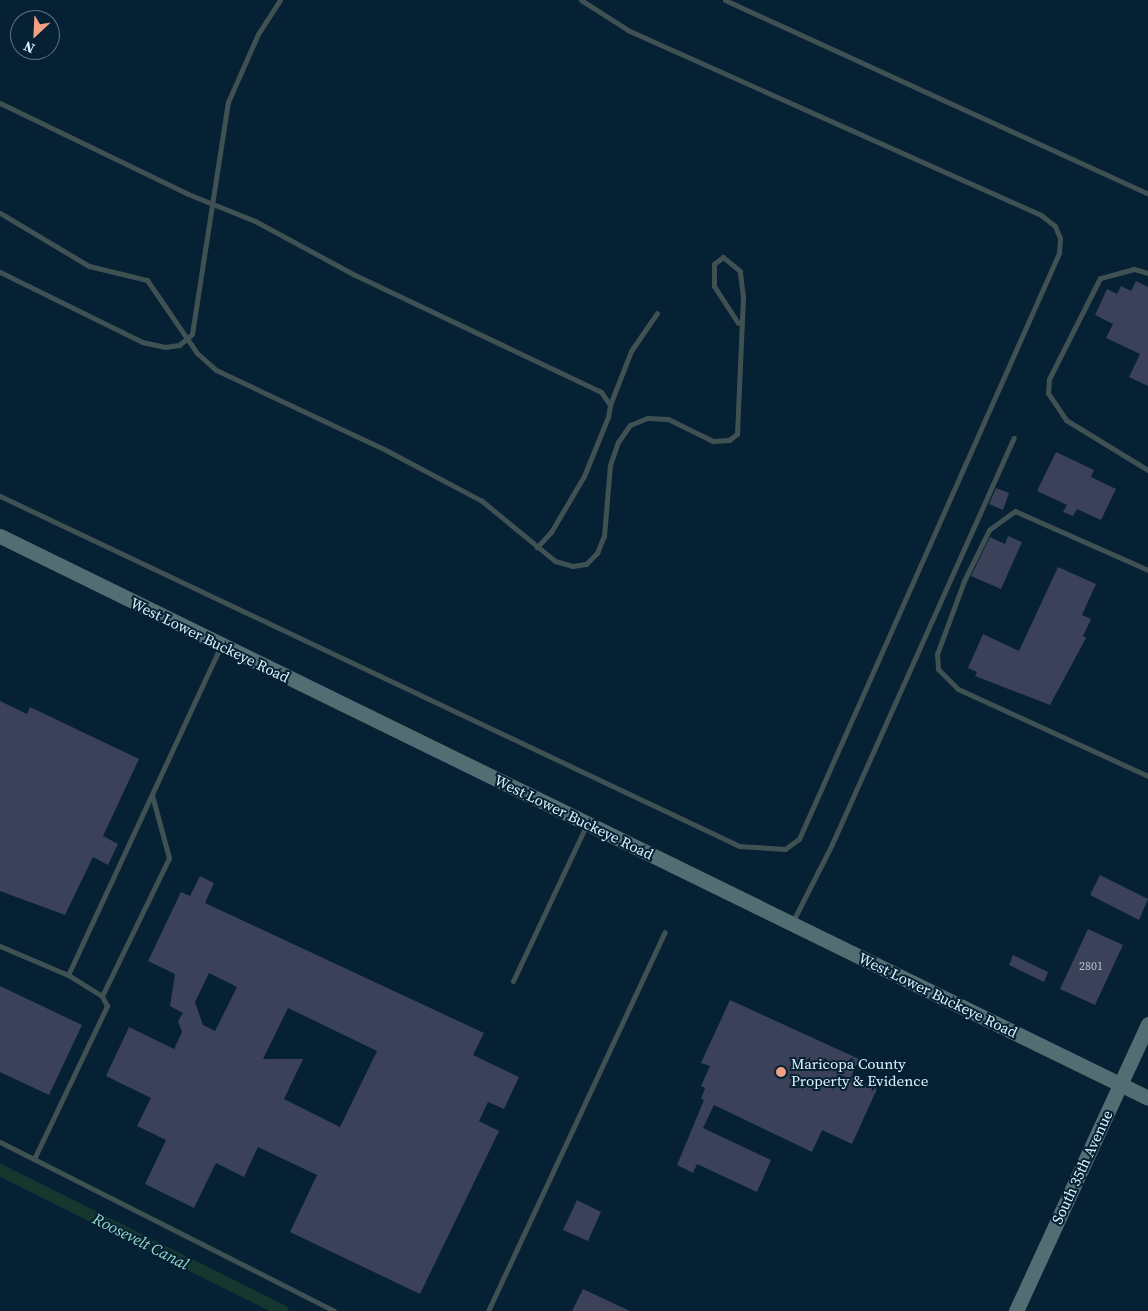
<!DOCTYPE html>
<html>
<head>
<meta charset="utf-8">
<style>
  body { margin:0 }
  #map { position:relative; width:1148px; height:1311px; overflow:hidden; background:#052133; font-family:"Source Serif 4",serif }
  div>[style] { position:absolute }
  .canal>* { height:12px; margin:-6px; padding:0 6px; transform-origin:6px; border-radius:6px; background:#15372f }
  .building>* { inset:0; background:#3a4159 }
  .service>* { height:5px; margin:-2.5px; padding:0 2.5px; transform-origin:2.5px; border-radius:2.5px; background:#405154 }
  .secondary>* { height:15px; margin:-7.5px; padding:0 7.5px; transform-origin:7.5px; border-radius:7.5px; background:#526e72 }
  .dots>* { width:14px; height:14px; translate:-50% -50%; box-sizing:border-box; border:2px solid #052133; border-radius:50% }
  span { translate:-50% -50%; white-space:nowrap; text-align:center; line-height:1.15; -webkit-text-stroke:4px #052133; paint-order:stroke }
  .number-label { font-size:12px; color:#b7c5d4 }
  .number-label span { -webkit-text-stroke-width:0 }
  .street-label { font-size:15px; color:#e1f1fd }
  .poi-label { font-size:15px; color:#e1f1fd }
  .left { translate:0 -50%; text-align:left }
  .water-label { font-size:16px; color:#98dac9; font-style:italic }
  .north { position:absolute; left:10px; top:10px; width:50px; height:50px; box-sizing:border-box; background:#052133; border:1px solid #5d7484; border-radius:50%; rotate:205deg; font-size:14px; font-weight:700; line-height:20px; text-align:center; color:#e1f1fd }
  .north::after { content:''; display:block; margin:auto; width:18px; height:22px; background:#f39f83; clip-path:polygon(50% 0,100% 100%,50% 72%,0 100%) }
</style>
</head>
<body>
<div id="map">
  <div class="canal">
    <div style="left:0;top:1170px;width:316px;rotate:26.5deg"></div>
  </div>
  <div class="building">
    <div style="clip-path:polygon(1136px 281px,1148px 287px,1148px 386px,1129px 377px,1140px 354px,1106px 338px,1113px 324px,1095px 315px,1107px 289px,1117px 294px,1121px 286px,1131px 291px)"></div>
    <div style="clip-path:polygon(1056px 452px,1094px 470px,1091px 477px,1116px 489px,1101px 520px,1077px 509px,1073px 516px,1063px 512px,1067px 505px,1037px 491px)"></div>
    <div style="clip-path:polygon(996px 488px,1009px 493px,1003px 510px,989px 504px)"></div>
    <div style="clip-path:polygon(1008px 536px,1022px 542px,1001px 589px,971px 576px,990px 537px,1005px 544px)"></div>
    <div style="clip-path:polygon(1058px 567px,1096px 584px,1082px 615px,1091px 619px,1083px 636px,1086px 638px,1050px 705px,975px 676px,977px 672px,968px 668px,983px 634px,1019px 651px)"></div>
    <div style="clip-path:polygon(0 701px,27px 714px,30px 707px,139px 759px,103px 836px,118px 844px,108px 865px,93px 857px,65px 915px,0 891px)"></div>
    <div style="clip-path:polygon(1100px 875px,1148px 899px,1139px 920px,1090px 895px)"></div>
    <div style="clip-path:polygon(evenodd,200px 876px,214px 883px,205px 903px,484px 1033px,473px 1055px,519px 1077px,504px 1109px,488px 1102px,479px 1121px,499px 1131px,420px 1294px,290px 1232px,317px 1175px,258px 1147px,244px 1177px,216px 1163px,194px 1208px,145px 1184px,166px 1140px,137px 1126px,151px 1098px,106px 1076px,129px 1027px,174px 1049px,182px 1032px,178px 1021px,183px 1013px,170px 1006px,175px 974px,148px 961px,181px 892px,190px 896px,200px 876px,209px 973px,237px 987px,215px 1031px,203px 1025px,195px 1002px,209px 973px,200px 876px,288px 1008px,377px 1051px,340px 1127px,284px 1099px,303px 1059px,263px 1059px,288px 1008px)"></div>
    <div style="clip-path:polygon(1088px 929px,1123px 945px,1095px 1005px,1060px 989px)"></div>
    <div style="clip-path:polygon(1013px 955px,1048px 972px,1044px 982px,1009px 965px)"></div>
    <div style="clip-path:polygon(0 986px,82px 1025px,49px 1095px,0 1072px)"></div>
    <div style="clip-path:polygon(730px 1000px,859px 1059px,851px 1077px,877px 1089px,852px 1144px,822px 1130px,812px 1152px,714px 1105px,703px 1128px,771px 1160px,757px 1192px,697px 1164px,693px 1173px,677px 1165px,704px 1100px,701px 1099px,705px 1088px,701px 1086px,710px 1066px,701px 1063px)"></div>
    <div style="clip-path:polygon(577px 1200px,601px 1212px,588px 1241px,563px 1230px)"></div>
    <div style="clip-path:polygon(583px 1289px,630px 1311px,572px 1311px)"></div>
  </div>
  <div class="service">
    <div style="left:725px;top:0;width:465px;rotate:24.6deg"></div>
    <div style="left:0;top:103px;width:209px;rotate:25.8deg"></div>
    <div style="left:188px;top:194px;width:72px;rotate:21.9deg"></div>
    <div style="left:255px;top:221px;width:114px;rotate:28.4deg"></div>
    <div style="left:355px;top:275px;width:272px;rotate:25.4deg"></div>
    <div style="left:601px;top:392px;width:16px;rotate:55deg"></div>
    <div style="left:610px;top:405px;width:12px;rotate:99deg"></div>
    <div style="left:608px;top:417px;width:64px;rotate:112.1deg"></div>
    <div style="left:584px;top:476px;width:65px;rotate:120.5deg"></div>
    <div style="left:551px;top:532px;width:21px;rotate:133deg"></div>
    <div style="left:0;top:213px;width:104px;rotate:30.8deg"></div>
    <div style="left:89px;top:266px;width:60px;rotate:13.6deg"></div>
    <div style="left:147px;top:280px;width:88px;rotate:55.6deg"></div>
    <div style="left:197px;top:353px;width:25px;rotate:42deg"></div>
    <div style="left:216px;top:370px;width:183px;rotate:25.2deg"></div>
    <div style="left:382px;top:448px;width:113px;rotate:27.9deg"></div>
    <div style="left:482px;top:501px;width:94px;rotate:39.4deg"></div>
    <div style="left:555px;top:561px;width:18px;rotate:16deg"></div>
    <div style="left:572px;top:566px;width:14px;rotate:-8deg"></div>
    <div style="left:586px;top:564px;width:16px;rotate:-45deg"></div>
    <div style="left:597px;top:553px;width:18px;rotate:-68deg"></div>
    <div style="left:604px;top:536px;width:71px;rotate:-85.2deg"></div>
    <div style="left:610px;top:465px;width:24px;rotate:-71deg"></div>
    <div style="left:618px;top:442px;width:21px;rotate:-55deg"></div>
    <div style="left:630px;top:425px;width:18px;rotate:-22deg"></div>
    <div style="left:647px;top:418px;width:21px;rotate:3deg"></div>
    <div style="left:668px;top:419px;width:50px;rotate:26.1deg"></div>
    <div style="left:713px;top:441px;width:16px;rotate:-4deg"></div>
    <div style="left:729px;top:440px;width:10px;rotate:-37deg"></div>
    <div style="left:737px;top:434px;width:137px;rotate:-87.5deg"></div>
    <div style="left:743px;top:297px;width:26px;rotate:-97deg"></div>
    <div style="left:740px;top:271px;width:22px;rotate:-141deg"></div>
    <div style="left:723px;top:257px;width:11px;rotate:142deg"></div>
    <div style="left:714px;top:264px;width:22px;rotate:90deg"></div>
    <div style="left:714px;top:286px;width:44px;rotate:57deg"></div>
    <div style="left:0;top:272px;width:158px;rotate:26.2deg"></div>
    <div style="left:142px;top:342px;width:24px;rotate:12deg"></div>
    <div style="left:165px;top:347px;width:14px;rotate:-8deg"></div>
    <div style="left:179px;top:345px;width:17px;rotate:-40deg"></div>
    <div style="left:192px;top:334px;width:235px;rotate:-81.2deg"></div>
    <div style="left:228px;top:102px;width:74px;rotate:-66.2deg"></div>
    <div style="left:258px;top:34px;width:40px;rotate:-57.1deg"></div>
    <div style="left:1148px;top:273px;width:15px;rotate:-164deg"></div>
    <div style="left:1134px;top:269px;width:35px;rotate:165deg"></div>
    <div style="left:1100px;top:278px;width:113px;rotate:116.8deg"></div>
    <div style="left:1049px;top:379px;width:14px;rotate:94deg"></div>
    <div style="left:1048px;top:393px;width:32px;rotate:56deg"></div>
    <div style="left:1066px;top:420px;width:96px;rotate:31.4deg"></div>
    <div style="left:610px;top:405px;width:58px;rotate:-68.7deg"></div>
    <div style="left:631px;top:351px;width:46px;rotate:-55.6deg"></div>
    <div style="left:0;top:496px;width:818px;rotate:25.34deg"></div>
    <div style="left:739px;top:846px;width:46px;rotate:3.7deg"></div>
    <div style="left:785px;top:849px;width:17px;rotate:-36deg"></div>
    <div style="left:799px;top:839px;width:641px;rotate:-66.07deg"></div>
    <div style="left:1059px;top:253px;width:15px;rotate:-86deg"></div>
    <div style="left:1060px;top:238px;width:13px;rotate:-113deg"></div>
    <div style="left:1055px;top:226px;width:18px;rotate:-142deg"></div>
    <div style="left:1041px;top:215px;width:453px;rotate:-155.9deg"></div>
    <div style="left:628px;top:30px;width:56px;rotate:-147.4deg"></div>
    <div style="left:1148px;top:570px;width:145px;rotate:-156.1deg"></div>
    <div style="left:1015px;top:511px;width:32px;rotate:144deg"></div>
    <div style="left:989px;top:530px;width:57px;rotate:116.1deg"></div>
    <div style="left:964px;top:581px;width:78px;rotate:110.3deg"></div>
    <div style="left:937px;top:654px;width:15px;rotate:86deg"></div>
    <div style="left:938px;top:669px;width:28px;rotate:45deg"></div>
    <div style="left:958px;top:689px;width:209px;rotate:24.6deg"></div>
    <div style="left:793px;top:921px;width:86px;rotate:-63.1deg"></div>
    <div style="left:832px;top:844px;width:445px;rotate:-65.9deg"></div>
    <div style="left:0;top:946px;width:74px;rotate:23.1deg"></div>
    <div style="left:68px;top:975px;width:363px;rotate:-65.1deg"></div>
    <div style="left:513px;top:981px;width:174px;rotate:-64.8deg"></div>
    <div style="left:102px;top:996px;width:153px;rotate:-64.1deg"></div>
    <div style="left:169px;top:858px;width:65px;rotate:-105.1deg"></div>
    <div style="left:0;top:1142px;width:374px;rotate:26.8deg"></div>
    <div style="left:34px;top:1159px;width:170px;rotate:-64.5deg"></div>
    <div style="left:107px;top:1006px;width:11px;rotate:-117deg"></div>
    <div style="left:102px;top:996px;width:40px;rotate:-148deg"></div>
    <div style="left:488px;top:1311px;width:418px;rotate:-65deg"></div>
  </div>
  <div class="secondary">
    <div style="left:0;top:536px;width:1278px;rotate:26.08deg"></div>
    <div style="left:1016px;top:1311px;width:316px;rotate:-65.3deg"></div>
  </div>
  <div class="dots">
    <div style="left:781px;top:1072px;background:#f39f83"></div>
  </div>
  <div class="number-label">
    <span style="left:1091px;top:967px">2801</span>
  </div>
  <div class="street-label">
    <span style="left:210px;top:640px;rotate:26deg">West Lower Buckeye Road</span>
    <span style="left:574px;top:817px;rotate:26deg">West Lower Buckeye Road</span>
    <span style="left:938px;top:995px;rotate:26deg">West Lower Buckeye Road</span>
    <span style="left:1082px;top:1167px;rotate:-65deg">South 35th Avenue</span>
  </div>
  <div class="poi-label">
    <span class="left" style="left:791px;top:1072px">Maricopa County<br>Property &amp; Evidence</span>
  </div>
  <div class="water-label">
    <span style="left:141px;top:1241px;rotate:27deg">Roosevelt Canal</span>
  </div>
  <div class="north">N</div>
</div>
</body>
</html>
